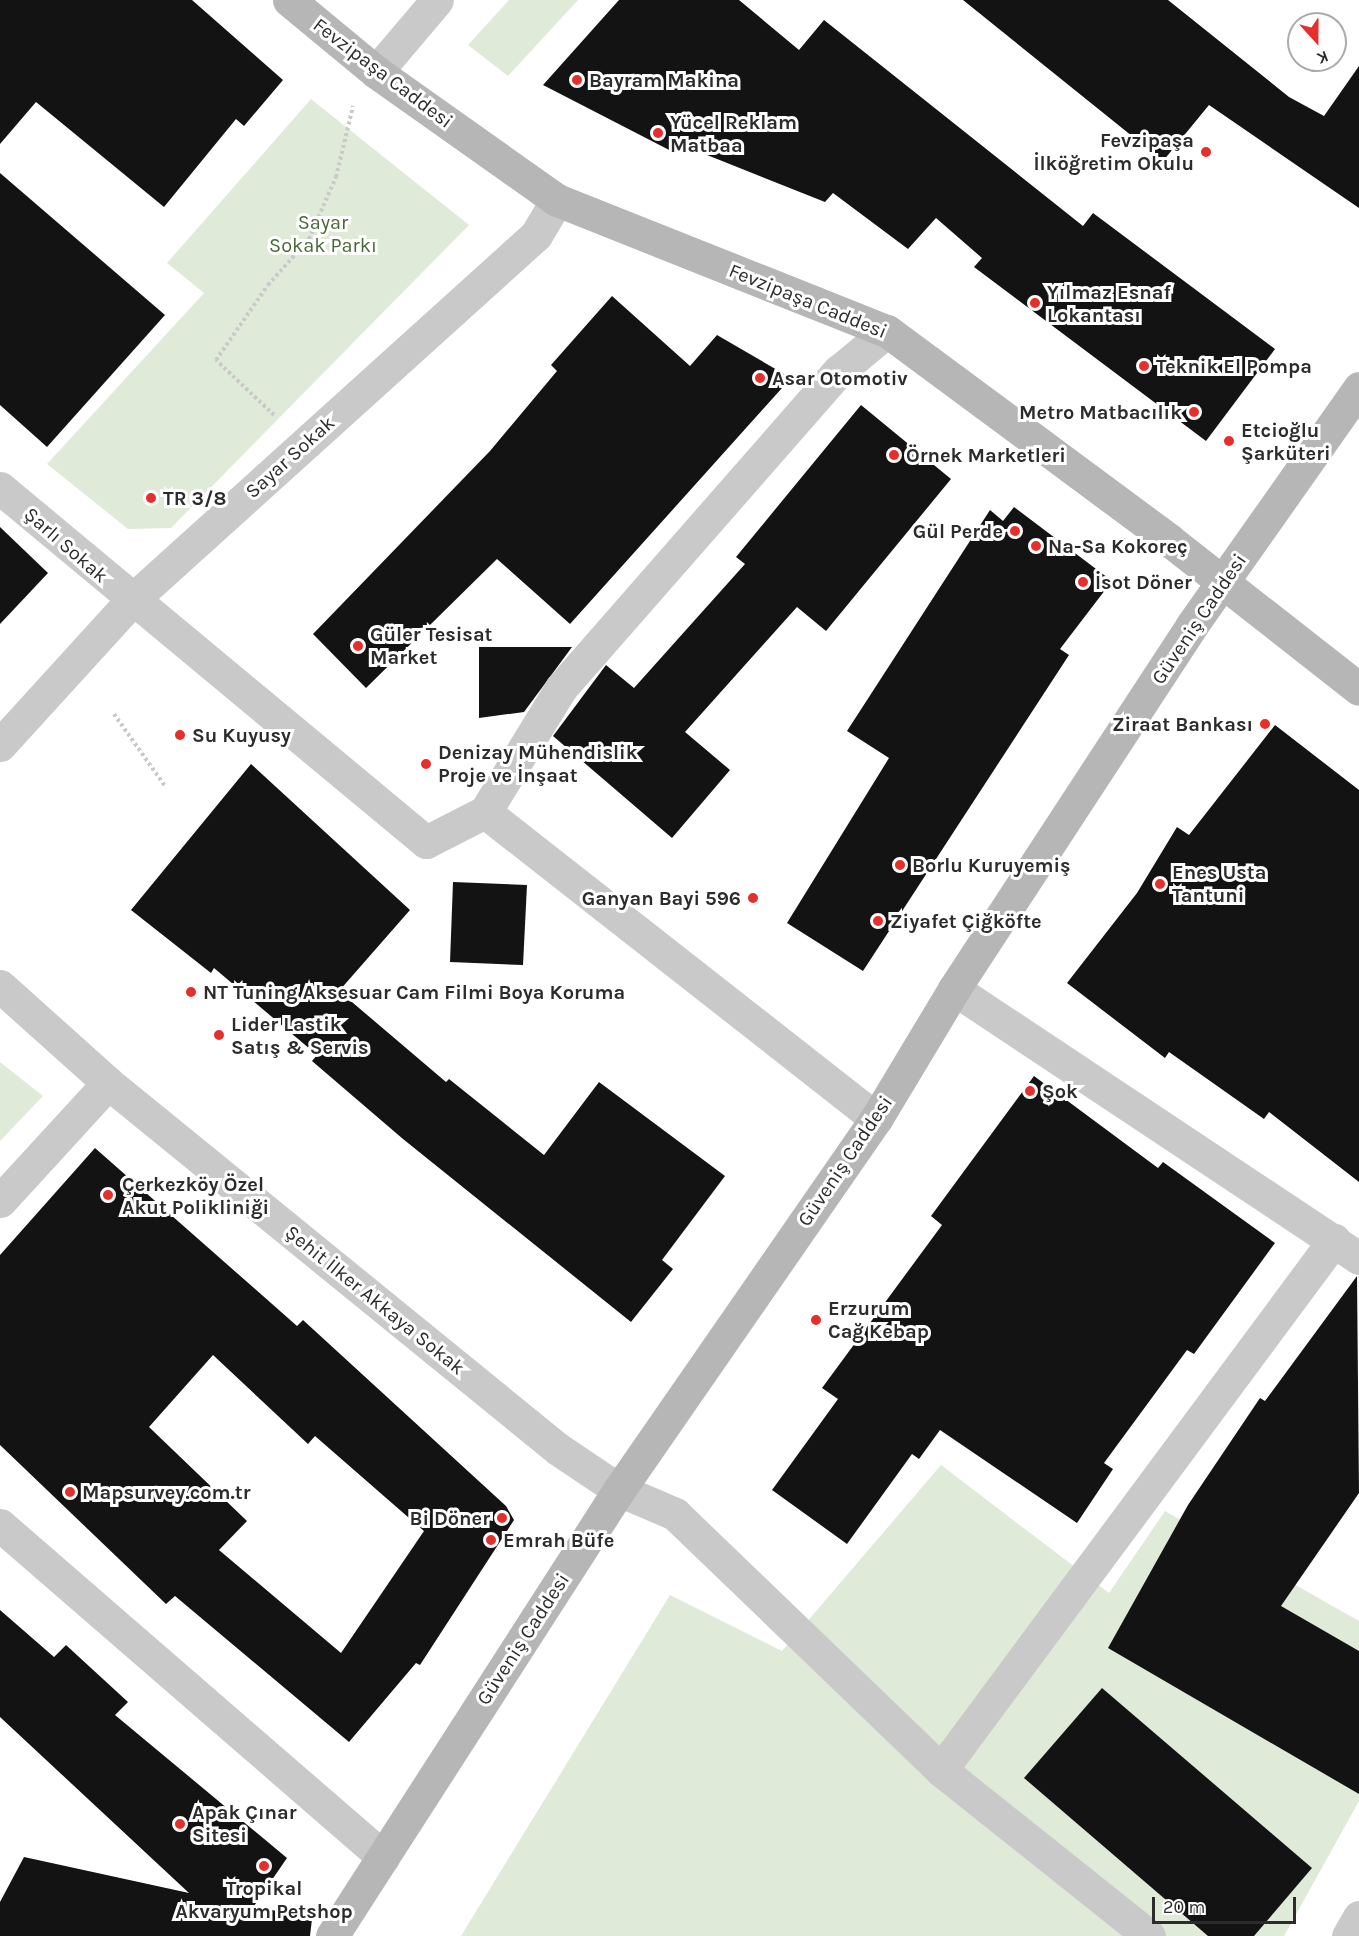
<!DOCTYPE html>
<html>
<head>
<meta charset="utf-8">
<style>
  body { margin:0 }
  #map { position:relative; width:1359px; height:1936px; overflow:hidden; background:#fff; font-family:Karla,sans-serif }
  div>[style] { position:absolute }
  .green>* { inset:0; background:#e0ead9 }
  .building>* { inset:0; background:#131313 }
  .path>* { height:4px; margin-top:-2px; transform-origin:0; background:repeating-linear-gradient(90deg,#c9c9c9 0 3px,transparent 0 6px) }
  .street>* { height:33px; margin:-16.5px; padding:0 16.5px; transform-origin:16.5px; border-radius:16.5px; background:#c9c9c9 }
  .secondary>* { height:33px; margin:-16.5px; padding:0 16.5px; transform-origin:16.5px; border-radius:16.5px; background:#b6b6b6 }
  .dots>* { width:16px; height:16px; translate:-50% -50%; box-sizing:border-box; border:3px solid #fff; border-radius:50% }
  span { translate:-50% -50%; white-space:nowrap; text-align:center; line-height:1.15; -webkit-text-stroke:6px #fff; paint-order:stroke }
  .street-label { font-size:20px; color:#2c2c2c }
  .poi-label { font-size:20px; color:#2c2c2c; font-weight:700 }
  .left { translate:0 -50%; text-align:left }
  .right { translate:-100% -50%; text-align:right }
  .park-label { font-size:20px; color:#4b6739 }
  .north { position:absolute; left:1287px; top:12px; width:60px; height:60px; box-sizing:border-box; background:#fff; border:2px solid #ababab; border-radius:50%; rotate:159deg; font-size:16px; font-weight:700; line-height:24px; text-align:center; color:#2c2c2c }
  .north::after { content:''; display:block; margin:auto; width:21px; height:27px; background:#e62e2b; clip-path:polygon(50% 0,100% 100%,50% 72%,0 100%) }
  .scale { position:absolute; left:1152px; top:1897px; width:144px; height:27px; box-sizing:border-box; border:3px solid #2c2c2c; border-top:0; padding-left:8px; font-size:18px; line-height:21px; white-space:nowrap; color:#2c2c2c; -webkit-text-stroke:4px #fff; paint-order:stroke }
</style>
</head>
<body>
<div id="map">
  <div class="green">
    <div style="clip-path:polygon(509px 0,578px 0,508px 76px,468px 45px)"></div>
    <div style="clip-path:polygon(311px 99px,469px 225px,171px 528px,128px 529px,47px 464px,204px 293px,167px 263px)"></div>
    <div style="clip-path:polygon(0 1062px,43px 1096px,0 1141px)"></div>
    <div style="clip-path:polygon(941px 1465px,1109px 1593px,1165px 1511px,1359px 1621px,1359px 1801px,1284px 1936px,461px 1936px,670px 1595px,782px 1651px)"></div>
  </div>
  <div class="building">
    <div style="clip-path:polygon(0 0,192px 0,283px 80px,244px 126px,236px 119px,164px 207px,36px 102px,0 144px)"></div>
    <div style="clip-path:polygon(619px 0,739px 0,799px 50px,824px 20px,1083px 226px,1093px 213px,1275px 349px,1206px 441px,974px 267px,982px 258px,936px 218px,908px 249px,833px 193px,825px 202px,682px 145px,675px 153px,543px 85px)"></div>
    <div style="clip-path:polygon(963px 0,1168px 0,1289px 97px,1324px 116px,1359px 66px,1359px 208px,1209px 105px,1163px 161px)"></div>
    <div style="clip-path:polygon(0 173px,165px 315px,47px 447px,0 405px)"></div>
    <div style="clip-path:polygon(612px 296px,690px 366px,717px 335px,791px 378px,570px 624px,497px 559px,366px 688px,313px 634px,490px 451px,557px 371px,551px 365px)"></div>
    <div style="clip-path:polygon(861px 405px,951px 479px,826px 631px,797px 607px,685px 732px,730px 770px,672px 838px,553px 736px,606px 665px,634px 688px,745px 564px,736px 557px)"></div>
    <div style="clip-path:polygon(1014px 507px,1112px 581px,1060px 649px,1069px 655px,863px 971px,787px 923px,889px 758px,847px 731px,990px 510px,1003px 521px)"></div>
    <div style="clip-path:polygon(0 527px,48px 573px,0 624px)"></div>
    <div style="clip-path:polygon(479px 647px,572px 647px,524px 712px,479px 718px)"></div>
    <div style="clip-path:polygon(1275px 725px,1359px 790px,1359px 1182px,1269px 1112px,1264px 1119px,1169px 1052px,1165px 1058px,1067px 983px,1137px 893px,1177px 827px,1189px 835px)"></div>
    <div style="clip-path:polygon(251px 764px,410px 910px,339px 991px,446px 1082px,449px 1079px,544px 1155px,599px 1082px,725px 1176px,662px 1260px,673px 1269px,631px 1322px,403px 1139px,312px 1061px,317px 1055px,214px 968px,211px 973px,131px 910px)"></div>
    <div style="clip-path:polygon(453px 882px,527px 885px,523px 965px,450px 962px)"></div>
    <div style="clip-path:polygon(1034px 1076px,1158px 1168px,1163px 1162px,1275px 1243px,1194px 1354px,1187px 1350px,1104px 1463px,1113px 1469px,1077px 1523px,940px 1430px,919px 1459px,912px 1454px,847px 1544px,772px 1490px,838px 1399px,822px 1388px,942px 1225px,931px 1216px)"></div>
    <div style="clip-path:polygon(evenodd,95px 1148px,297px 1326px,303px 1320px,506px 1506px,514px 1520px,420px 1665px,416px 1663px,349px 1742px,175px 1596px,166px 1604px,0 1445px,0 1255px,95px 1148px,213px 1355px,308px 1444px,315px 1436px,424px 1531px,341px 1653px,219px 1550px,247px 1521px,149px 1427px,213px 1355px)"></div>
    <div style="clip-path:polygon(1357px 1276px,1359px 1493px,1281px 1606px,1359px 1651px,1359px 1794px,1108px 1648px,1188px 1505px,1260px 1398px,1265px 1401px)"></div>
    <div style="clip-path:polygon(0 1610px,54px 1657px,66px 1645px,128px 1702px,115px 1715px,287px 1858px,254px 1906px,312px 1919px,310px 1936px,0 1936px,0 1902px,24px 1857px,189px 1893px,0 1717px)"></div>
    <div style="clip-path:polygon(1102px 1688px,1312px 1868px,1254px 1936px,1208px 1936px,1024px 1778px)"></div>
  </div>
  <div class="path">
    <div style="left:274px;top:415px;width:80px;rotate:-136.5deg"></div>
    <div style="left:216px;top:360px;width:91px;rotate:-55.3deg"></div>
    <div style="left:268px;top:285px;width:62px;rotate:-48.3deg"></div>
    <div style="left:309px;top:239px;width:68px;rotate:-66.5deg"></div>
    <div style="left:336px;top:177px;width:73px;rotate:-76.5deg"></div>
    <div style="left:114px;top:714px;width:88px;rotate:54.7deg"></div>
  </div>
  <div class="street">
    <div style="left:376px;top:72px;width:94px;rotate:-49.7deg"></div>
    <div style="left:0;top:488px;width:554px;rotate:39.73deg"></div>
    <div style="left:426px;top:842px;width:66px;rotate:-27deg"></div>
    <div style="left:485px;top:812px;width:497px;rotate:38.1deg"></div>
    <div style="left:0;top:745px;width:195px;rotate:-47.7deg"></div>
    <div style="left:131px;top:601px;width:546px;rotate:-42.1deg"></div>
    <div style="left:536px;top:235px;width:41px;rotate:-59deg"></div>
    <div style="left:485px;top:812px;width:145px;rotate:-58.5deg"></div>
    <div style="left:561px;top:688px;width:422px;rotate:-48.8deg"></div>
    <div style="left:839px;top:371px;width:62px;rotate:-39.8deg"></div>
    <div style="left:0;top:986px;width:145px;rotate:41.9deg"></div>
    <div style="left:108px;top:1083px;width:580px;rotate:39.12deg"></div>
    <div style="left:558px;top:1449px;width:73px;rotate:33.9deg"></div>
    <div style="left:619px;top:1490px;width:61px;rotate:23.2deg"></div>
    <div style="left:675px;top:1514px;width:369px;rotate:43.9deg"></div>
    <div style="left:941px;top:1770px;width:266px;rotate:38.6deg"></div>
    <div style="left:954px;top:989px;width:486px;rotate:33.6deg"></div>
    <div style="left:0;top:1201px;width:160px;rotate:-47.5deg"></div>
    <div style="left:0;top:1525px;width:507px;rotate:40.92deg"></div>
    <div style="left:941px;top:1770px;width:660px;rotate:-53.44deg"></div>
    <div style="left:1348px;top:1936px;width:22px;rotate:-60deg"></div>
  </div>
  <div class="secondary">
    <div style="left:289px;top:0;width:113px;rotate:39.6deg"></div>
    <div style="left:376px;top:72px;width:222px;rotate:35.3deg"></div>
    <div style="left:557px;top:200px;width:355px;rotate:21.7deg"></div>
    <div style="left:887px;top:331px;width:351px;rotate:36.5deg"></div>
    <div style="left:1169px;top:540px;width:241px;rotate:38.1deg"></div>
    <div style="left:332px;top:1936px;width:530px;rotate:-57.24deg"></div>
    <div style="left:619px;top:1490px;width:451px;rotate:-55.3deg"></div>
    <div style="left:876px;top:1119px;width:152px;rotate:-59deg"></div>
    <div style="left:954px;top:989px;width:435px;rotate:-56.8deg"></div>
    <div style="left:1192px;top:625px;width:290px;rotate:-54.8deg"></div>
  </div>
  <div class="dots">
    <div style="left:577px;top:80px;background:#e62e2b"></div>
    <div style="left:658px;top:133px;background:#e62e2b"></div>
    <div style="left:1206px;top:152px;background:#e62e2b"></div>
    <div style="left:1035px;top:303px;background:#e62e2b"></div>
    <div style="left:1144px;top:366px;background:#e62e2b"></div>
    <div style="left:760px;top:378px;background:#e62e2b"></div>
    <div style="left:1194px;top:412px;background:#e62e2b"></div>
    <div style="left:1229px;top:441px;background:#e62e2b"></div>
    <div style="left:894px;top:455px;background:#e62e2b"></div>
    <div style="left:151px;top:498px;background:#e62e2b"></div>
    <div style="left:1015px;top:531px;background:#e62e2b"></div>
    <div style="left:1036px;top:546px;background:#e62e2b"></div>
    <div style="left:1083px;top:582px;background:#e62e2b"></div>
    <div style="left:358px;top:646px;background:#e62e2b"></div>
    <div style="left:1265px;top:724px;background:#e62e2b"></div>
    <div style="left:180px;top:735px;background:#e62e2b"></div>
    <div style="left:426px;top:764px;background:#e62e2b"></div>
    <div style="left:900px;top:865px;background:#e62e2b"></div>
    <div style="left:1160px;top:884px;background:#e62e2b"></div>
    <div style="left:753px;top:898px;background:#e62e2b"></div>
    <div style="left:878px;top:921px;background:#e62e2b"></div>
    <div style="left:191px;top:992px;background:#e62e2b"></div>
    <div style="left:219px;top:1035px;background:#e62e2b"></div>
    <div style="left:1030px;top:1091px;background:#e62e2b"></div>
    <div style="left:108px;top:1195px;background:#e62e2b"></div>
    <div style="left:816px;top:1320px;background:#e62e2b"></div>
    <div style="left:70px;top:1492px;background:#e62e2b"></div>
    <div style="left:502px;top:1518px;background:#e62e2b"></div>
    <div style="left:491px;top:1540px;background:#e62e2b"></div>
    <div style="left:180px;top:1824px;background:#e62e2b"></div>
    <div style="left:264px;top:1866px;background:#e62e2b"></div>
  </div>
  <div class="street-label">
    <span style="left:383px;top:73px;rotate:37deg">Fevzipaşa Caddesi</span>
    <span style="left:808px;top:301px;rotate:22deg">Fevzipaşa Caddesi</span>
    <span style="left:290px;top:457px;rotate:-42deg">Sayar Sokak</span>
    <span style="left:66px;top:545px;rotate:41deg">Şarlı Sokak</span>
    <span style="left:1199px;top:619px;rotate:-56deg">Güveniş Caddesi</span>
    <span style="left:845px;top:1161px;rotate:-56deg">Güveniş Caddesi</span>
    <span style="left:375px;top:1300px;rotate:39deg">Şehit İlker Akkaya Sokak</span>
    <span style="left:523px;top:1639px;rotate:-57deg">Güveniş Caddesi</span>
  </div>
  <div class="poi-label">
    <span class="left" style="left:589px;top:80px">Bayram Makina</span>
    <span class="left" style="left:670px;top:134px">Yücel Reklam<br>Matbaa</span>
    <span class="right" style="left:1194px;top:152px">Fevzipaşa<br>İlköğretim Okulu</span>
    <span class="left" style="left:1047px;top:304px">Yılmaz Esnaf<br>Lokantası</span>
    <span class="left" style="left:1156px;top:366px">Teknik El Pompa</span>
    <span class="left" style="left:772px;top:378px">Asar Otomotiv</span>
    <span class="right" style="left:1182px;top:412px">Metro Matbacılık</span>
    <span class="left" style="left:1241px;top:442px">Etcioğlu<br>Şarküteri</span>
    <span class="left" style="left:906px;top:455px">Örnek Marketleri</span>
    <span class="left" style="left:163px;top:498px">TR 3/8</span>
    <span class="right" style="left:1003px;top:531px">Gül Perde</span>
    <span class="left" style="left:1048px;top:546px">Na-Sa Kokoreç</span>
    <span class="left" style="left:1095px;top:582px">İsot Döner</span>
    <span class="left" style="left:370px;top:646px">Güler Tesisat<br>Market</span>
    <span class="right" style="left:1253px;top:724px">Ziraat Bankası</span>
    <span class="left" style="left:192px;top:735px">Su Kuyusy</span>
    <span class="left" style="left:438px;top:764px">Denizay Mühendislik<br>Proje ve İnşaat</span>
    <span class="left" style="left:912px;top:865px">Borlu Kuruyemiş</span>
    <span class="left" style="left:1172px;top:884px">Enes Usta<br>Tantuni</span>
    <span class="right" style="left:741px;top:898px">Ganyan Bayi 596</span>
    <span class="left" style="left:890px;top:921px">Ziyafet Çiğköfte</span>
    <span class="left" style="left:203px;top:992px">NT Tuning Aksesuar Cam Filmi Boya Koruma</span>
    <span class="left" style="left:231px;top:1036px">Lider Lastik<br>Satış &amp; Servis</span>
    <span class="left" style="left:1042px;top:1091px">Şok</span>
    <span class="left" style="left:122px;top:1196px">Çerkezköy Özel<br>Akut Polikliniği</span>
    <span class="left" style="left:828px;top:1320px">Erzurum<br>Cağ Kebap</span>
    <span class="left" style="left:82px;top:1492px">Mapsurvey.com.tr</span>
    <span class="right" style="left:490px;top:1518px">Bi Döner</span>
    <span class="left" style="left:503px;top:1540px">Emrah Büfe</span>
    <span class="left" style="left:192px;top:1824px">Apak Çınar<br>Sitesi</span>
    <span style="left:264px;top:1900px">Tropikal<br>Akvaryum Petshop</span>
  </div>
  <div class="park-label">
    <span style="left:323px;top:234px">Sayar<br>Sokak Parkı</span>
  </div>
  <div class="north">K</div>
  <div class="scale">20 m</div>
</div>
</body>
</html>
